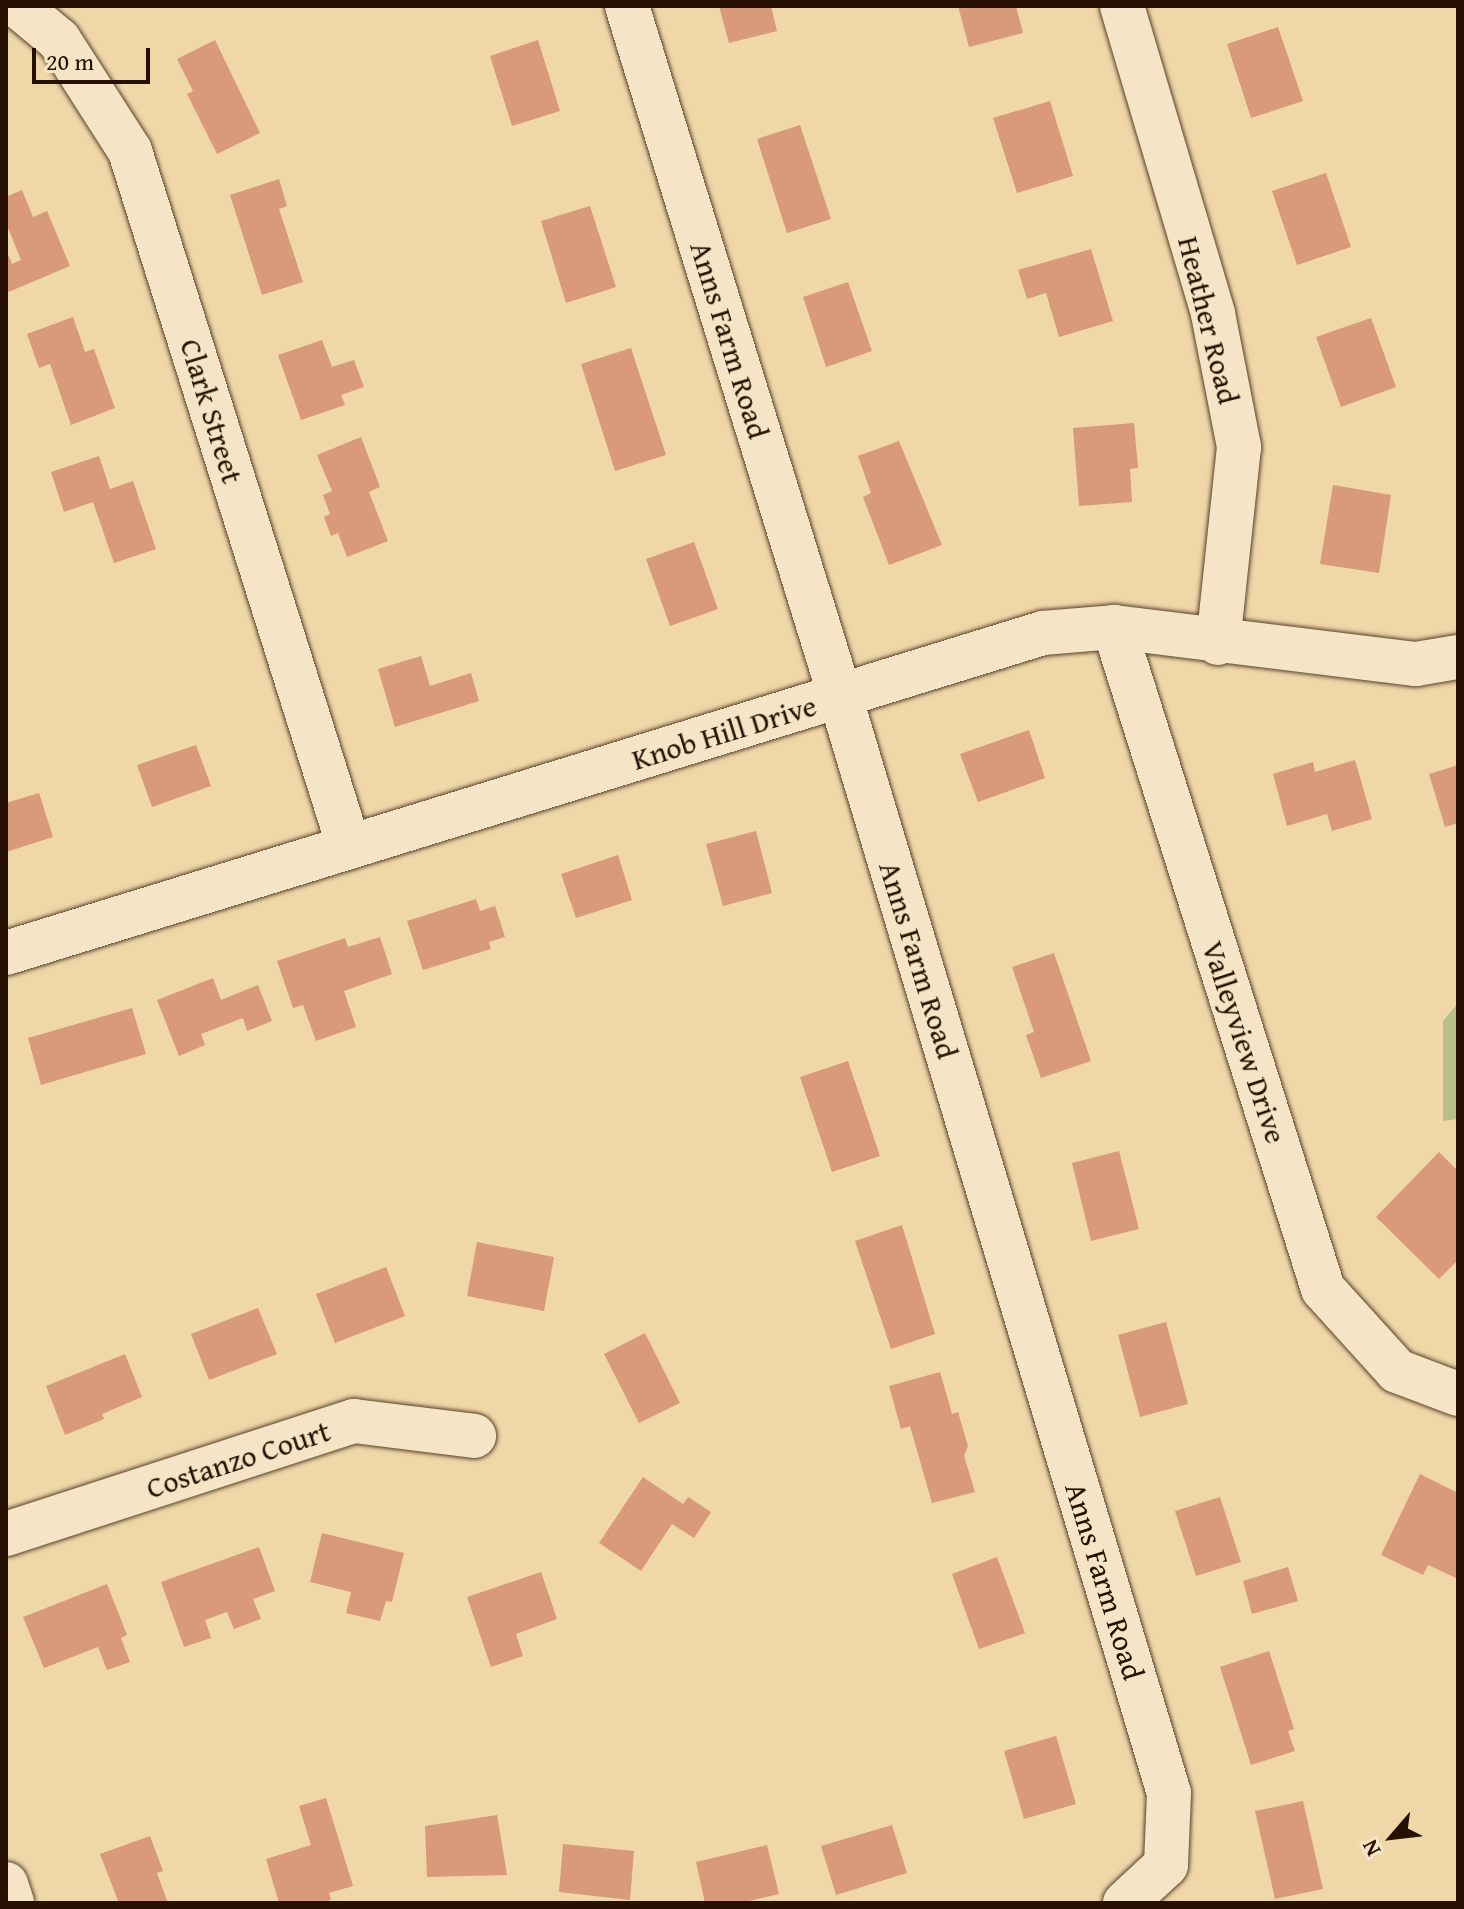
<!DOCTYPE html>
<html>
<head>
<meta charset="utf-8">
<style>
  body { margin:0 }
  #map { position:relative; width:1464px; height:1909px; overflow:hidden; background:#efd7a8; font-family:"Gentium Book Plus",serif }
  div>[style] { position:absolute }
  .green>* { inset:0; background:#b7be89 }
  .building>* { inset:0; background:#d89a7a }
  .roads { filter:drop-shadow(0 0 2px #59422b) drop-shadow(0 0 2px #59422b) }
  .minor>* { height:44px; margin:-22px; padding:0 22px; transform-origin:22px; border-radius:22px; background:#f5e5c6 }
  span { translate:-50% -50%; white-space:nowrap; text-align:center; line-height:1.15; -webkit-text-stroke:8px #f5e5c6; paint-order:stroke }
  .street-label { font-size:30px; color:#271001 }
  .frame { position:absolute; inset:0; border:8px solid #271001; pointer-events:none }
  .north { position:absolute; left:1352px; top:1797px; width:80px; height:80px; -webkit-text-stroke:6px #f5e5c6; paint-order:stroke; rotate:242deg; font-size:22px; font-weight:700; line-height:32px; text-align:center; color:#271001 }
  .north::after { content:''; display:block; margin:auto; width:28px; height:36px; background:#271001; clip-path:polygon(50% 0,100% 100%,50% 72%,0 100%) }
  .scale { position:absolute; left:32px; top:48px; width:118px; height:36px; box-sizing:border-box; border:4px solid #271001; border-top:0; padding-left:10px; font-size:24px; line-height:28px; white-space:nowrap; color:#271001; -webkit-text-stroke:6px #f5e5c6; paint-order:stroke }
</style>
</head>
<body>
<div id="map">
  <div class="green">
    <div style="clip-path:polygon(1458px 1003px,1458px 1119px,1443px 1121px,1443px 1021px)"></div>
  </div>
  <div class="building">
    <div style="clip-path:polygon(719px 6px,771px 6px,777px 31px,729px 43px)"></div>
    <div style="clip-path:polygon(958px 6px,1016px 6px,1023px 33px,969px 47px)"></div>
    <div style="clip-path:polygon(1278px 27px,1303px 101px,1251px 118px,1227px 44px)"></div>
    <div style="clip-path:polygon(215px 40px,260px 133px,217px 154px,187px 94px,193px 91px,177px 59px)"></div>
    <div style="clip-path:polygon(538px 40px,560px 111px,512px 126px,490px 56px)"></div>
    <div style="clip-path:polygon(1050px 101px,1073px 176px,1017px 193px,993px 118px)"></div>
    <div style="clip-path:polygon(800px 125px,831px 219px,787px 233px,757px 139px)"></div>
    <div style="clip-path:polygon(1326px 173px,1351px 247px,1297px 265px,1272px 191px)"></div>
    <div style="clip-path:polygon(279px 179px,287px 206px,279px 209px,303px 282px,262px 295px,230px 195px)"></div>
    <div style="clip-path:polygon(22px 190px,33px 217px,47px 211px,70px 266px,6px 293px,6px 258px,9px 256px,12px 264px,21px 260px,6px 223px,6px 197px)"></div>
    <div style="clip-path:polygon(590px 206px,616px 287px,566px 303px,541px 221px)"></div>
    <div style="clip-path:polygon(1091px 249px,1113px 321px,1059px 337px,1046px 293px,1027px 299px,1018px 270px)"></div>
    <div style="clip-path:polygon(848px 282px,872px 351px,826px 367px,803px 297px)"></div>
    <div style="clip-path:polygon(73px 317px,85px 352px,94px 349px,115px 408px,71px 425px,50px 364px,39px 368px,27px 334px)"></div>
    <div style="clip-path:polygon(1371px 318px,1396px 387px,1341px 407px,1316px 337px)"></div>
    <div style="clip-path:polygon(322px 340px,332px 367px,354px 360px,364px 387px,341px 395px,345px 405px,301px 420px,278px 355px)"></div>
    <div style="clip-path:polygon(631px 348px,666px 455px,615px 471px,581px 364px)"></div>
    <div style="clip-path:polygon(1134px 423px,1138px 468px,1130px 469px,1132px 502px,1079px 506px,1073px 428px)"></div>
    <div style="clip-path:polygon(361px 437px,380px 487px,369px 492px,388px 541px,347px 557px,338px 533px,331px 536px,324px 517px,330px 514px,323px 495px,332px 491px,317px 455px)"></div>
    <div style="clip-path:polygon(899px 441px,942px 545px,889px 565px,863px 497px,871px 493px,858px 456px)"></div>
    <div style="clip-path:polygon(99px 456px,110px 489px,133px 481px,156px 549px,114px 563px,93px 502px,64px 512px,51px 472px)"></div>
    <div style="clip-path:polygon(1333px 485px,1391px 495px,1379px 573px,1320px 564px)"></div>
    <div style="clip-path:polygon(694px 542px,718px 609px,670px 626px,646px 559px)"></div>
    <div style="clip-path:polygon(421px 656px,430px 686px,471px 673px,479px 701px,395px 727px,378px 669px)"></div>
    <div style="clip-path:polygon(1029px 730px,1045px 778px,978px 802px,960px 754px)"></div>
    <div style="clip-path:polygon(196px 745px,211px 786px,152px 807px,137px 765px)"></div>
    <div style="clip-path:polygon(1355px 760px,1372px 819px,1332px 831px,1327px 814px,1287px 826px,1273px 774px,1313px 762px,1315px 772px)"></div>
    <div style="clip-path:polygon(1458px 765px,1458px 823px,1445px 827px,1429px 774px)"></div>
    <div style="clip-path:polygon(39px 793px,53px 837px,6px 852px,6px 803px)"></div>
    <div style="clip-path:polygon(756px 831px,772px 893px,723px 906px,706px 844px)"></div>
    <div style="clip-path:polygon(618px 855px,632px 900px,576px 918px,561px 874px)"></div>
    <div style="clip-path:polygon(476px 899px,480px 911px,495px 906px,505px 937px,489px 942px,491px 949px,423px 970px,407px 921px)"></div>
    <div style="clip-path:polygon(380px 937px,392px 974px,344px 991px,356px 1027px,316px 1041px,303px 1005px,293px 1008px,277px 961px,345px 938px,348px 947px)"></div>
    <div style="clip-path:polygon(1054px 953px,1091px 1061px,1041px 1078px,1026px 1035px,1034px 1032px,1012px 967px)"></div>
    <div style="clip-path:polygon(213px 978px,221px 1000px,258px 985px,272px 1021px,247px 1031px,243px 1018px,201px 1034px,205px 1045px,179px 1056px,157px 1000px)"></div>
    <div style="clip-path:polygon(132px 1008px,146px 1054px,41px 1085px,28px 1038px)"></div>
    <div style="clip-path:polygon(848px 1061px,880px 1156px,832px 1172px,800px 1077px)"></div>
    <div style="clip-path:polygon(1119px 1151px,1139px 1229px,1091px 1241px,1072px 1163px)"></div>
    <div style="clip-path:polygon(1439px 1152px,1458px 1171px,1458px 1260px,1439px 1279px,1376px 1217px)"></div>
    <div style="clip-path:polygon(902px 1225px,935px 1334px,891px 1349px,855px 1241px)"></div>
    <div style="clip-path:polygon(477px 1242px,554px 1257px,544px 1311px,467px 1296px)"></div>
    <div style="clip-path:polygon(386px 1267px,405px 1316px,335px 1343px,316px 1294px)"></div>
    <div style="clip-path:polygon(258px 1308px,277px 1354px,209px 1380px,191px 1334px)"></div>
    <div style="clip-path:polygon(1166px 1322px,1188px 1404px,1140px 1417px,1118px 1335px)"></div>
    <div style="clip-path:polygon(645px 1333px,680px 1403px,639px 1423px,604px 1354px)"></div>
    <div style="clip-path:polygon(125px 1354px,142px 1397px,102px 1414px,104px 1419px,65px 1435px,46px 1386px)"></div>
    <div style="clip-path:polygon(940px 1372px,952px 1414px,958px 1412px,968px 1446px,964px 1456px,975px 1492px,932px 1503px,910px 1426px,901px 1429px,889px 1386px)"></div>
    <div style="clip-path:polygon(1420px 1474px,1458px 1493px,1458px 1579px,1428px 1565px,1423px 1575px,1381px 1555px)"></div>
    <div style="clip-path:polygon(643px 1477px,683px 1504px,688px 1497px,711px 1512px,694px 1538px,672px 1524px,641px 1571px,599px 1543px)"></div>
    <div style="clip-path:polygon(1220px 1497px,1241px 1562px,1196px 1576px,1175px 1511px)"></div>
    <div style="clip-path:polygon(322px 1533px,404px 1553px,392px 1602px,386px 1601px,380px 1621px,346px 1613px,351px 1592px,310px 1582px)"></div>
    <div style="clip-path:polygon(259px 1547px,275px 1591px,253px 1599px,261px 1619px,234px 1629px,227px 1612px,205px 1620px,211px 1638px,184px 1647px,161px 1582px)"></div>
    <div style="clip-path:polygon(997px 1557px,1025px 1633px,979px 1649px,952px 1574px)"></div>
    <div style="clip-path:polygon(1288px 1567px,1298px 1601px,1252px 1614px,1243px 1581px)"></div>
    <div style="clip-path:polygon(541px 1572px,557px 1619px,516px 1634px,523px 1656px,491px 1667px,467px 1597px)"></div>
    <div style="clip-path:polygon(107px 1584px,127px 1635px,121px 1638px,130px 1662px,107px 1670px,98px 1647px,44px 1668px,23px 1617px)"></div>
    <div style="clip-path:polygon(1269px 1651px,1294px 1729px,1288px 1731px,1295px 1751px,1251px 1765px,1220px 1667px)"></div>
    <div style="clip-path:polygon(1056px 1736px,1076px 1804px,1024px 1819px,1004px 1751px)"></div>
    <div style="clip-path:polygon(326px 1798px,353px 1886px,329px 1893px,331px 1900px,319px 1903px,279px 1903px,266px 1859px,311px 1845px,299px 1806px)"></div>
    <div style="clip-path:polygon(1303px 1801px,1323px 1889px,1275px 1899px,1255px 1811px)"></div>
    <div style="clip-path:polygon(497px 1815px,507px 1875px,427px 1877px,425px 1826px)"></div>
    <div style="clip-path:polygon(892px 1825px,907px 1873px,836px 1895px,821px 1846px)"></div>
    <div style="clip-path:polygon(150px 1836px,163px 1871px,157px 1873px,168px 1903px,119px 1903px,100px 1854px)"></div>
    <div style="clip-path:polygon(563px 1844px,634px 1851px,630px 1900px,559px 1892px)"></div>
    <div style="clip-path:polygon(767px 1845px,779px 1894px,740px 1903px,705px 1903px,696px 1862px)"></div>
  </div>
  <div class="roads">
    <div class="minor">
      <div style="left:18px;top:6px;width:53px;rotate:39.7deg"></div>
      <div style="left:59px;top:40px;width:132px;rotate:57.4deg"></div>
      <div style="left:130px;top:151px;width:730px;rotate:72.53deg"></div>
      <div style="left:627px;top:6px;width:722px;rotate:72.84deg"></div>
      <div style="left:840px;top:696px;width:1145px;rotate:73.31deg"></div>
      <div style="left:1169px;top:1793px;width:72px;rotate:92.4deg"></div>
      <div style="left:1166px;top:1865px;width:56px;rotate:137.2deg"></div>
      <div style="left:1122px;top:6px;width:321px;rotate:73.5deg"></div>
      <div style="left:1213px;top:314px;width:136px;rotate:78.9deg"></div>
      <div style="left:1239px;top:447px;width:197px;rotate:96.1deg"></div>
      <div style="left:1114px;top:627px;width:694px;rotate:72.48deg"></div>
      <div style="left:1323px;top:1289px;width:110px;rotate:47.9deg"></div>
      <div style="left:1397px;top:1371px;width:65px;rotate:20.7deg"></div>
      <div style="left:6px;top:953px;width:1085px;rotate:-17.15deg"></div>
      <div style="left:1043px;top:633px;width:71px;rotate:-4.8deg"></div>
      <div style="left:1114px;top:627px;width:304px;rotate:7deg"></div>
      <div style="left:1416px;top:664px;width:43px;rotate:-9.5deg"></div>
      <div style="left:6px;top:1534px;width:366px;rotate:-18deg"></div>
      <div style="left:354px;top:1421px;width:121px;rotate:7.1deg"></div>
      <div style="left:6px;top:1884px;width:20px;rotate:72deg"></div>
    </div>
  </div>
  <div class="street-label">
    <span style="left:1209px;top:320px;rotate:76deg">Heather Road</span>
    <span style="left:730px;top:340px;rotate:73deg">Anns Farm Road</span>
    <span style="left:212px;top:411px;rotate:73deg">Clark Street</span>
    <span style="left:724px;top:732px;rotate:-17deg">Knob Hill Drive</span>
    <span style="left:919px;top:960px;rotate:73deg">Anns Farm Road</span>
    <span style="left:1245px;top:1042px;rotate:72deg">Valleyview Drive</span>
    <span style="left:238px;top:1459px;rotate:-18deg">Costanzo Court</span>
    <span style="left:1105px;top:1581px;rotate:73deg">Anns Farm Road</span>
  </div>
  <div class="frame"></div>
  <div class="north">N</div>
  <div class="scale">20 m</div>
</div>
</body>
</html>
